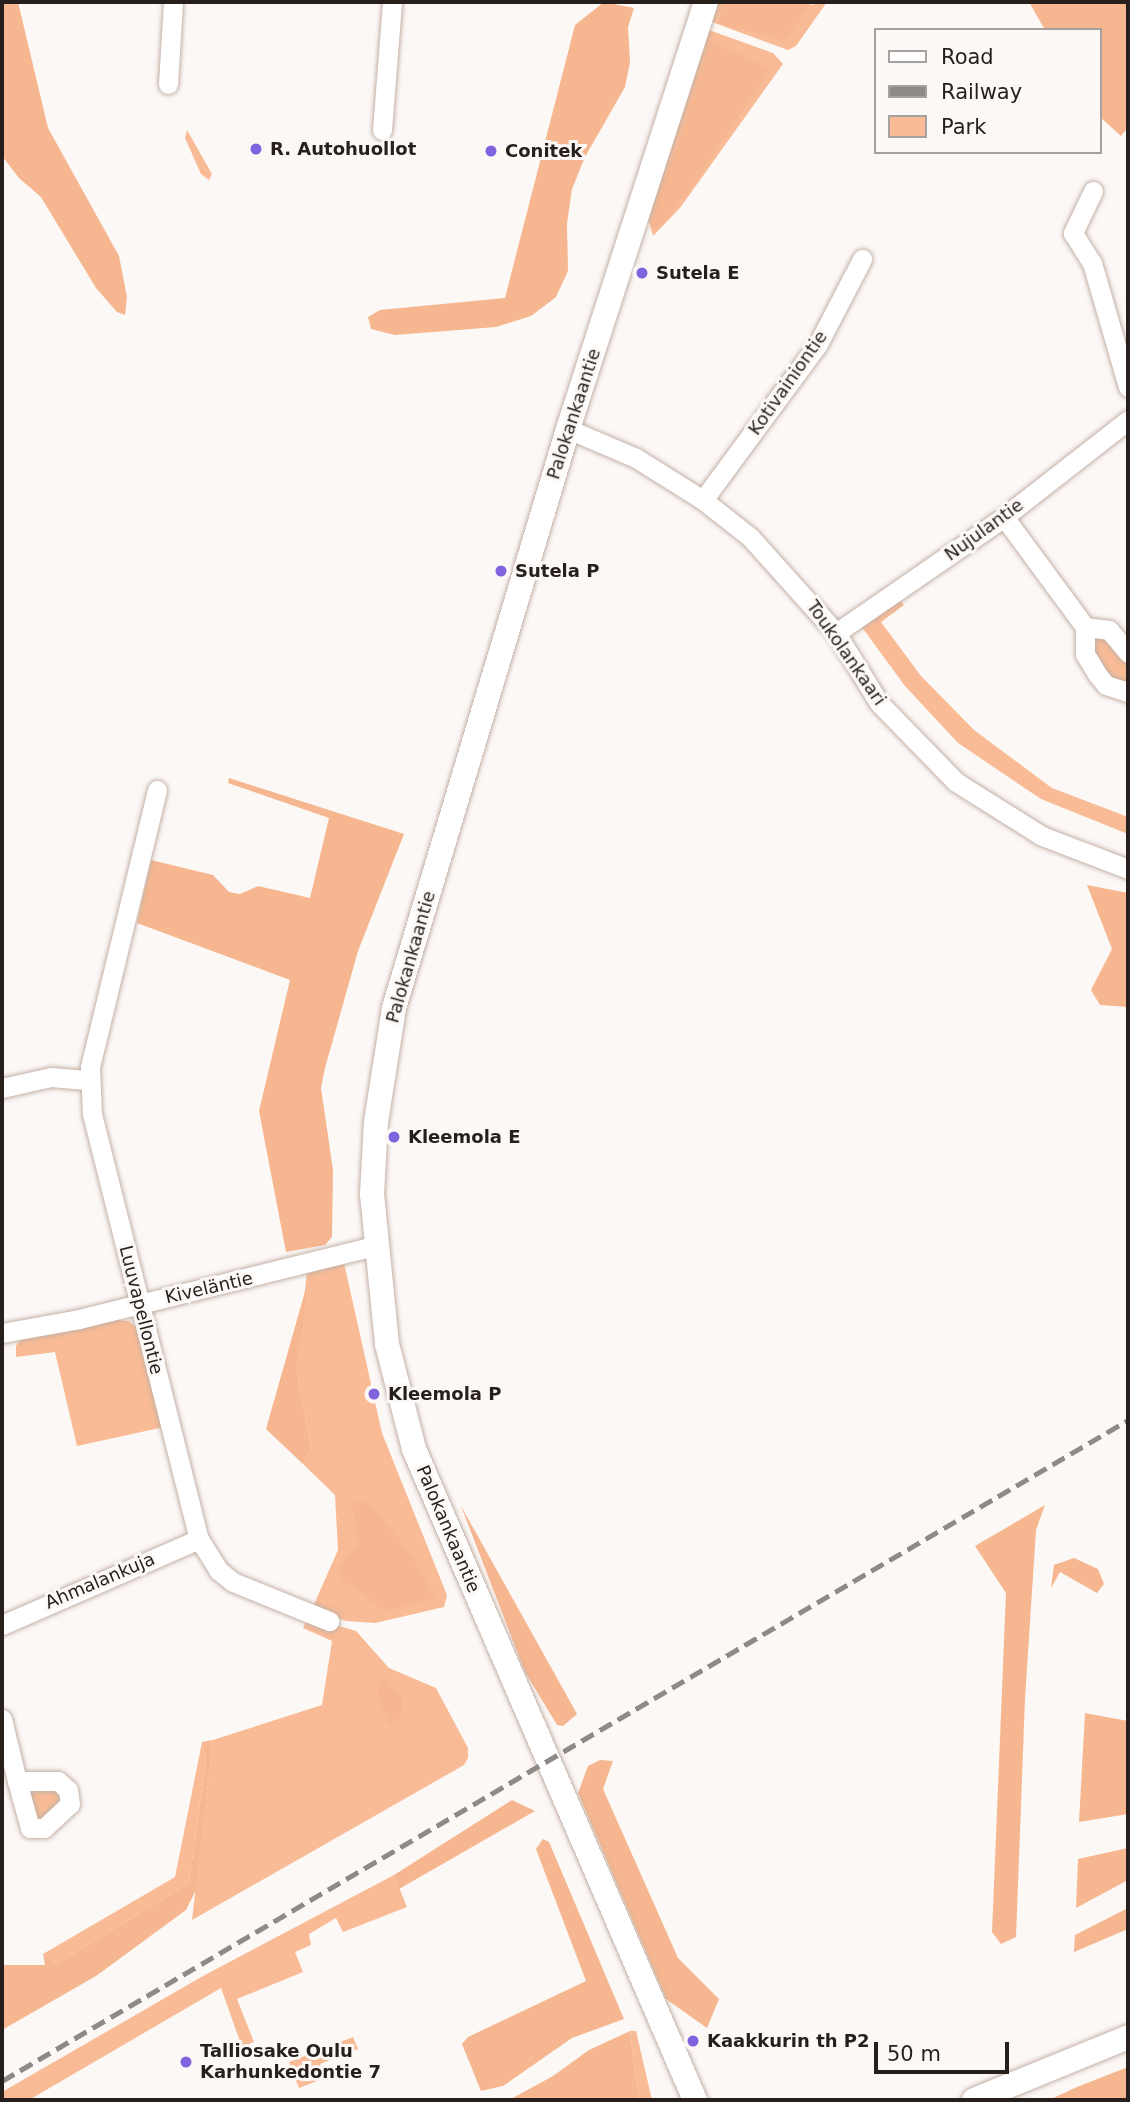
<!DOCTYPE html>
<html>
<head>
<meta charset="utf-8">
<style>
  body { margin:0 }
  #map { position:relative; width:1130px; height:2102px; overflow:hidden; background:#fcf8f6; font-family:"DejaVu Sans",sans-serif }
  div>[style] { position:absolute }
  .green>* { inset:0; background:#f8bb96 }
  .forest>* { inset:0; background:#f6b68f }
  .roads { filter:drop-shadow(0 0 2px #c3b1a6) drop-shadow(0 0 2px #c3b1a6) }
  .minor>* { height:19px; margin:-9.5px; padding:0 9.5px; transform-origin:9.5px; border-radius:9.5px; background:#fff }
  .major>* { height:24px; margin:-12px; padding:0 12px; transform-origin:12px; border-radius:12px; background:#fff }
  .rail>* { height:5px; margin-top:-2.5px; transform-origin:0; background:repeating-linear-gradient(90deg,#908a87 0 14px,transparent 0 21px) }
  .dots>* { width:19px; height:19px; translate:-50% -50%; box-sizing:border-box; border:4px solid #fcf8f6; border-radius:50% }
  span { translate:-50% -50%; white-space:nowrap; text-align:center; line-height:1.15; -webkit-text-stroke:6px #fcf8f6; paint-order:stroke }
  .poi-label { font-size:18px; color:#261f1b; font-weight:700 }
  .left { translate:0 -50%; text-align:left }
  .street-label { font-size:18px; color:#261f1b }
  .frame { position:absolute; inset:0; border:4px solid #261f1b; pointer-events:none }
  .legend { position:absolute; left:874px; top:28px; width:228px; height:126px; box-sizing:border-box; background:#fcf8f6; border:2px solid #a6a19e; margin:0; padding:9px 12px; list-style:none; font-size:21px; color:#261f1b }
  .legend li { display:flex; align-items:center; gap:14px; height:35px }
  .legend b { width:35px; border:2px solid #a6a19e }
  .scale { position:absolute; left:874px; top:2042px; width:135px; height:32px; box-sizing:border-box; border:4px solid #261f1b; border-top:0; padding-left:9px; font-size:21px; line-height:24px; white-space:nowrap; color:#261f1b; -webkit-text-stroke:5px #fcf8f6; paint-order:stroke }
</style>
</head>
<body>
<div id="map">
  <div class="green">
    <div style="clip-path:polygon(716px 2px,723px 2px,717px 22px,827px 2px,796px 46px,788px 50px,712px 22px)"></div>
    <div style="clip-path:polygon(709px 30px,773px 53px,783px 64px,680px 208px,653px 236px,648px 219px)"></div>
    <div style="clip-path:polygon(187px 130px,212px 174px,209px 180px,201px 174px,185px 138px)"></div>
    <div style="clip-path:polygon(901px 601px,904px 605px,881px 622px,921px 676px,974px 730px,1052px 788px,1128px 817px,1128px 834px,1041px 799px,958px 743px,905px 686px,861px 626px)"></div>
    <div style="clip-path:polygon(1103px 636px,1128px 662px,1128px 679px,1123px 683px,1117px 683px,1092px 655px,1095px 639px)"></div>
    <div style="clip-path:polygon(344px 1263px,382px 1433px,447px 1595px,444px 1607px,375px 1623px,346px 1621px,312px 1609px,338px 1550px,335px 1495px,303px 1464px,311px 1450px,297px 1369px,307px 1271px)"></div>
    <div style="clip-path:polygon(117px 1320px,129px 1321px,139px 1330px,164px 1427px,77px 1446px,55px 1352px,16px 1357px,16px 1346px,21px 1338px)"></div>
    <div style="clip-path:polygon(308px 1617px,356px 1631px,389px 1668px,436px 1688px,468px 1748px,468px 1758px,464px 1765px,192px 1920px,213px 1740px,322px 1705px,332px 1641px,303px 1628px)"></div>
    <div style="clip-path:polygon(202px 1742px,206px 1759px,189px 1883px,56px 1964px,43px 1954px,175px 1877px)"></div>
    <div style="clip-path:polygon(26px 1790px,61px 1790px,62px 1806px,38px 1822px)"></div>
    <div style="clip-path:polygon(394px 1875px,407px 1907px,343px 1932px,336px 1918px,309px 1934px,311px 1945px,295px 1952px,303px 1972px,237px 1999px,254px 2042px,242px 2047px,221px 1988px,29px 2100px,2px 2100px,2px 2092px,203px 1976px)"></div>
    <div style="clip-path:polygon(630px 2031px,636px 2031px,652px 2100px,639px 2100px)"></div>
    <div style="clip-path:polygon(353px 2037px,358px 2049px,320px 2064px,325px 2078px,299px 2088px,289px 2062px)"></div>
  </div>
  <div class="forest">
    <div style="clip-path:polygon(2px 2px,18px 2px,48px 128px,119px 256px,127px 297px,125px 315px,117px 312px,96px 288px,41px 197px,19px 178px,2px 156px)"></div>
    <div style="clip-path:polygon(604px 2px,634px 8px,628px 27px,630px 62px,625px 87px,585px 157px,572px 189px,567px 224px,568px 271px,556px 297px,531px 316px,496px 327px,395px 335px,371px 329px,368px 317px,380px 310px,505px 298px,575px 25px)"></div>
    <div style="clip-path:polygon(723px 2px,812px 2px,784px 41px,717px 23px)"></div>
    <div style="clip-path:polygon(1029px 2px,1128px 2px,1128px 127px,1121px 136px,1100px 117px,1100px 30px,1045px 30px)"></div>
    <div style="clip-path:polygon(710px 41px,771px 69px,691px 188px,661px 227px,654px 228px,651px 223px,662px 185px,680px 141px)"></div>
    <div style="clip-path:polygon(229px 778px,404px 834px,358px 951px,325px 1068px,321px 1088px,333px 1170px,332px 1237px,325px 1245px,286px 1252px,259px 1111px,290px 980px,137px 923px,151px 860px,213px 875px,229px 892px,240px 894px,258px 886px,310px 898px,329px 818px,228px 783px)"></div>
    <div style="clip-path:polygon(1087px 885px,1128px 893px,1128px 1007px,1100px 1005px,1091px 990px,1112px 949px)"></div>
    <div style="clip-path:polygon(308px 1281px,297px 1369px,311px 1450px,303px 1464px,266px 1429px)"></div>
    <div style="clip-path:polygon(352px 1500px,370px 1503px,413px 1557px,435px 1597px,386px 1612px,341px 1578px,338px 1567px,358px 1546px)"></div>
    <div style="clip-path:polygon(1045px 1505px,1036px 1530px,1025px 1699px,1016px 1937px,1001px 1944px,992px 1932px,1006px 1593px,975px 1546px)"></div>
    <div style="clip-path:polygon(461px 1506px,577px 1714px,563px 1726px,557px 1725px,525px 1672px)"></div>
    <div style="clip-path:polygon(1074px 1558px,1098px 1569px,1104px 1584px,1097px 1593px,1060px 1572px,1051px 1588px,1054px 1565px)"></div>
    <div style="clip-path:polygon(381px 1680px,387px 1680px,402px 1697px,403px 1712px,390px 1726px,377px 1693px)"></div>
    <div style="clip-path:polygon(1085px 1713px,1128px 1721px,1128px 1814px,1079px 1822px)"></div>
    <div style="clip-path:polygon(213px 1740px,196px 1890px,186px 1910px,96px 1976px,2px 2030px,2px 1965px,45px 1965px,43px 1954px,56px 1964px,189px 1883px,206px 1759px,202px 1742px)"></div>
    <div style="clip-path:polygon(600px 1760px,613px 1761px,603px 1789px,678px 1958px,719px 1999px,707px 2028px,666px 1999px,578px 1793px,588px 1766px)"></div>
    <div style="clip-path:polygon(512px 1800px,535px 1811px,399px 1889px,394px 1875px)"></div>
    <div style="clip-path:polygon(543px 1839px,549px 1842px,624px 2019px,572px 2038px,503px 2086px,481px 2091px,462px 2044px,468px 2037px,586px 1981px,536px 1849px)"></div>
    <div style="clip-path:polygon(1128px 1848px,1128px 1880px,1076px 1908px,1078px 1859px)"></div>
    <div style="clip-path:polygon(1128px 1908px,1128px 1929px,1074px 1952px,1075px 1935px)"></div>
    <div style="clip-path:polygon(630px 2031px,639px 2100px,509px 2100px,553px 2076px,589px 2050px)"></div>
    <div style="clip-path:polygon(1128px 2067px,1128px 2100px,1049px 2100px,1077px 2087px)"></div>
  </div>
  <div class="roads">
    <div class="minor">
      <div style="left:168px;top:84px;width:82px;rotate:-86.5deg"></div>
      <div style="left:382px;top:130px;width:128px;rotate:-85.5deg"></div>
      <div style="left:1093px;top:191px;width:47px;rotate:115.5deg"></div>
      <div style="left:1073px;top:233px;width:36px;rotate:58deg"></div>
      <div style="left:1092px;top:263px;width:129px;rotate:73.8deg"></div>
      <div style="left:568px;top:429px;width:74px;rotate:23.1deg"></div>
      <div style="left:636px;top:458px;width:79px;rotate:32.1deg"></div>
      <div style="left:703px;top:500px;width:60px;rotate:38.2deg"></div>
      <div style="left:750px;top:537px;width:129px;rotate:48.1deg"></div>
      <div style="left:836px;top:633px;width:82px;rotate:58.4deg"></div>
      <div style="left:879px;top:703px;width:110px;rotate:45.7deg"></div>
      <div style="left:956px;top:782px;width:102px;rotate:32.1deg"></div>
      <div style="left:1042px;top:836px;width:92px;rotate:21deg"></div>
      <div style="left:703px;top:500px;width:194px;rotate:-53.6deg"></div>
      <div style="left:818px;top:344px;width:96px;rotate:-62.6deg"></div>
      <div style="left:1004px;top:517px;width:137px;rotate:53.6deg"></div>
      <div style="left:1085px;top:627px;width:27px;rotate:90deg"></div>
      <div style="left:1085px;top:654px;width:23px;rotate:59deg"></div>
      <div style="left:1097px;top:674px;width:14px;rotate:51deg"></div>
      <div style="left:1106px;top:685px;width:23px;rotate:18deg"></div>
      <div style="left:1085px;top:627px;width:24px;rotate:7deg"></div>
      <div style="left:1109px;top:630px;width:30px;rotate:50deg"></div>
      <div style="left:836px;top:633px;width:204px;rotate:-34.6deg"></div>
      <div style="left:1004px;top:517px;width:157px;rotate:-38deg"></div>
      <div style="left:157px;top:790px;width:285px;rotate:103.6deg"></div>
      <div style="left:90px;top:1067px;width:47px;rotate:87.6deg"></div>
      <div style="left:92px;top:1114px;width:438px;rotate:75.9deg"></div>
      <div style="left:199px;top:1539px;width:36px;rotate:58deg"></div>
      <div style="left:218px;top:1570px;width:19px;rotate:39deg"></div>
      <div style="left:233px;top:1582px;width:104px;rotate:22.1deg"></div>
      <div style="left:2px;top:1088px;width:50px;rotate:-12.7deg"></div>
      <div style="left:51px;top:1077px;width:38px;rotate:5deg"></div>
      <div style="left:2px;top:1333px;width:78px;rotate:-10.3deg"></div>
      <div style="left:79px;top:1319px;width:305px;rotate:-13.9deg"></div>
      <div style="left:2px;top:1625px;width:215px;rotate:-23.6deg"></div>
      <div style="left:2px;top:1719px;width:64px;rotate:76.4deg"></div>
      <div style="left:17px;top:1781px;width:49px;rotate:74.5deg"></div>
      <div style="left:30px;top:1828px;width:14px"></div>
      <div style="left:44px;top:1828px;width:35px;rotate:-43deg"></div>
      <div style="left:70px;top:1804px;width:14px;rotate:-98deg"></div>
      <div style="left:68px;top:1790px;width:13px;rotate:-138deg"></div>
      <div style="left:58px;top:1781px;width:41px;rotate:180deg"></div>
    </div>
    <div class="major">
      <div style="left:695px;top:2100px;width:709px;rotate:-113.35deg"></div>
      <div style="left:414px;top:1449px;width:108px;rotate:-104.4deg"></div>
      <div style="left:387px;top:1344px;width:150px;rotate:-95.7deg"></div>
      <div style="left:372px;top:1195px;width:73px;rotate:-86.9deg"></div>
      <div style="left:376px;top:1122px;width:115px;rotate:-81deg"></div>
      <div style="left:394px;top:1008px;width:605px;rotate:-73.27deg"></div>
      <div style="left:568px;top:429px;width:449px;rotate:-72.1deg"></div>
      <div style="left:974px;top:2100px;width:166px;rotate:-22.2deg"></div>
    </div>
  </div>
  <div class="rail">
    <div style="left:2px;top:2081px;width:1306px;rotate:-30.41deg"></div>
  </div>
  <div class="dots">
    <div style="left:256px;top:149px;background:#8064df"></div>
    <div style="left:491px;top:151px;background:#8064df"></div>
    <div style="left:642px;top:273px;background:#8064df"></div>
    <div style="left:501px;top:571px;background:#8064df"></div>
    <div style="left:394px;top:1137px;background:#8064df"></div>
    <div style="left:374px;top:1394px;background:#8064df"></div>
    <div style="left:693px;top:2041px;background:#8064df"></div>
    <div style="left:186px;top:2062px;background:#8064df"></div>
  </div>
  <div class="poi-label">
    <span class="left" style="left:270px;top:149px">R. Autohuollot</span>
    <span class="left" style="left:505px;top:151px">Conitek</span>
    <span class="left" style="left:656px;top:273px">Sutela E</span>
    <span class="left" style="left:515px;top:571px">Sutela P</span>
    <span class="left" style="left:408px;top:1137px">Kleemola E</span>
    <span class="left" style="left:388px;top:1394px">Kleemola P</span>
    <span class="left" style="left:707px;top:2041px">Kaakkurin th P2</span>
    <span class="left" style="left:200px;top:2062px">Talliosake Oulu<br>Karhunkedontie 7</span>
  </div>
  <div class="street-label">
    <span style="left:788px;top:383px;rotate:-55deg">Kotivainiontie</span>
    <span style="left:574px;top:414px;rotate:-72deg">Palokankaantie</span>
    <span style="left:984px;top:530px;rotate:-36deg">Nujulantie</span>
    <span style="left:846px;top:653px;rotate:55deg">Toukolankaari</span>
    <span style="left:411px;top:957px;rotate:-74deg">Palokankaantie</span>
    <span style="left:209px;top:1288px;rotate:-13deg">Kiveläntie</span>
    <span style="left:141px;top:1310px;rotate:76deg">Luuvapellontie</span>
    <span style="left:448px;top:1529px;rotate:67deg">Palokankaantie</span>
    <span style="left:100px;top:1581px;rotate:-23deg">Ahmalankuja</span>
  </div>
  <div class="frame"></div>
  <ul class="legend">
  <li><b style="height:9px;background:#fff"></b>Road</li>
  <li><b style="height:9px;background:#908a87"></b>Railway</li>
  <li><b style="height:19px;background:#f8bb96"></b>Park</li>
  </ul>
  <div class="scale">50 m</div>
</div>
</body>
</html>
